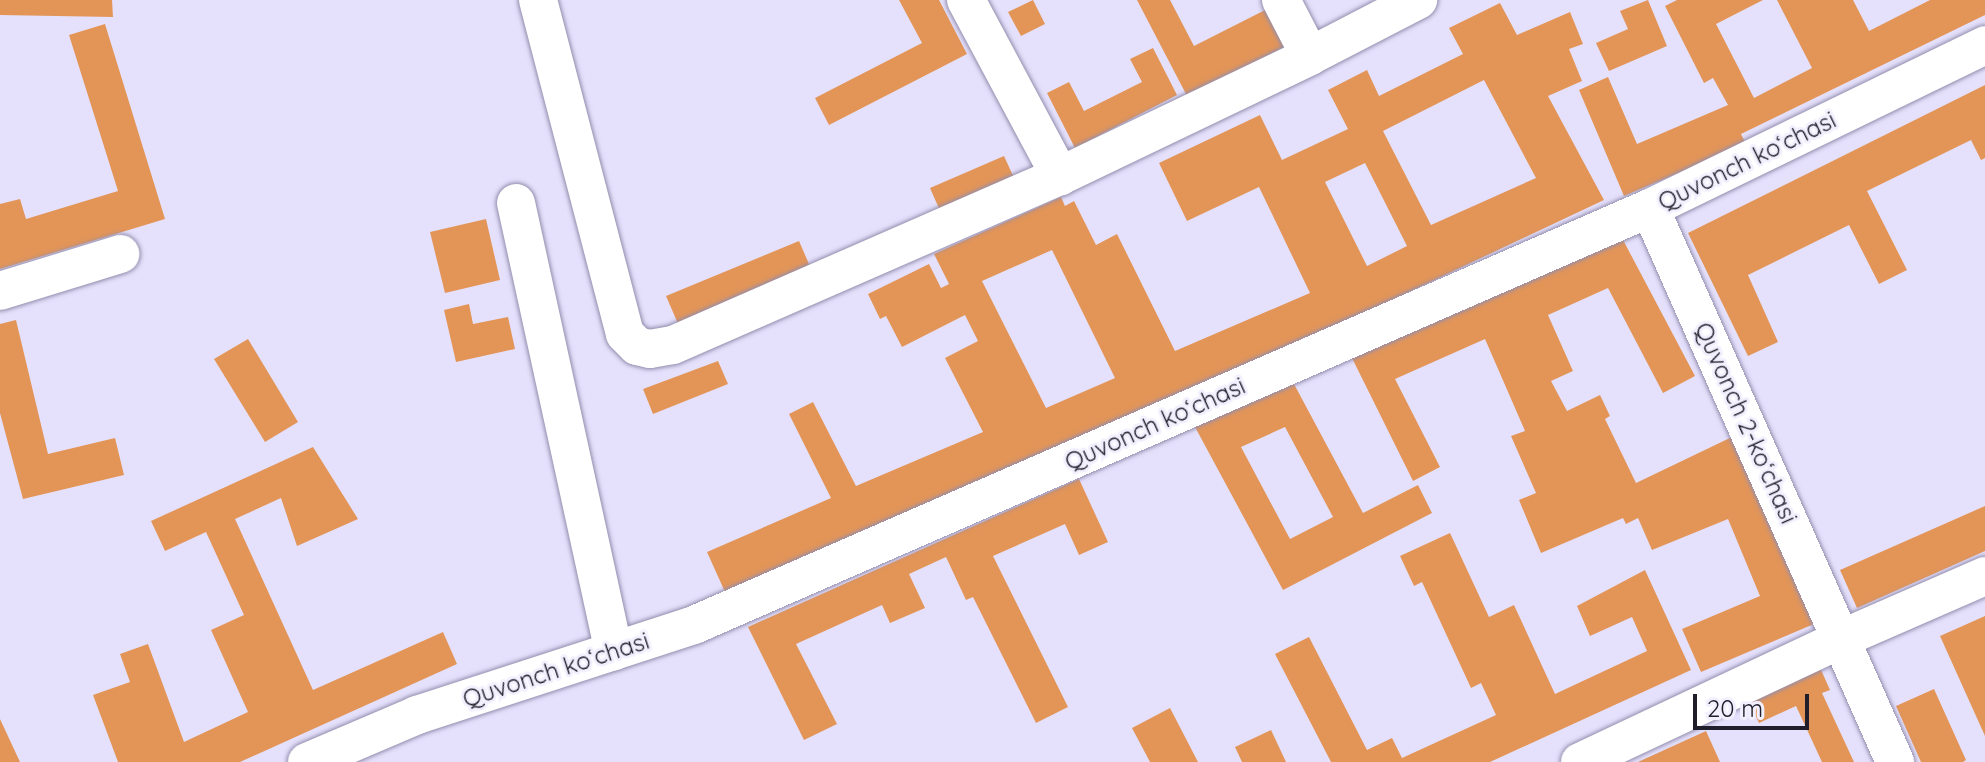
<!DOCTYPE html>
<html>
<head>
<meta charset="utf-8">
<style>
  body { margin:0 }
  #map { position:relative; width:1985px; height:762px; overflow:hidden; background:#e5e1fc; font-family:Quicksand,sans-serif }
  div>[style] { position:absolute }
  .building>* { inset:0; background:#e39558 }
  .roads { filter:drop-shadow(0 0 2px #938dad) drop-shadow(0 0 2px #938dad) }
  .minor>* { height:38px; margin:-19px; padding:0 19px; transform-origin:19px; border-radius:19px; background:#fff }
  span { translate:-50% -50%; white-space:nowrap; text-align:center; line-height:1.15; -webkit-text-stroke:6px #f2f0fe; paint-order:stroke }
  .street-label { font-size:24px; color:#201e2a }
  .scale { position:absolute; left:1693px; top:694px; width:116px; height:36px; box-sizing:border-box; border:4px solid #201e2a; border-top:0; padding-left:10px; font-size:24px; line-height:28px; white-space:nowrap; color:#201e2a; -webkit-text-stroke:6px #f2f0fe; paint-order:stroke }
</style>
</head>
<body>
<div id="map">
  <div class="building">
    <div style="clip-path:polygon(0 0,112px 0,113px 17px,0 15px)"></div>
    <div style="clip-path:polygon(899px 0,939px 0,967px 54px,829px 125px,815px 98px,922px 43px)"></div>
    <div style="clip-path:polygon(1033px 0,1045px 24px,1021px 36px,1008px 12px)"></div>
    <div style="clip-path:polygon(1137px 0,1170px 0,1194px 46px,1271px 7px,1290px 44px,1187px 96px)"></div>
    <div style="clip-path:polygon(1648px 0,1667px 46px,1609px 71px,1596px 43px,1628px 29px,1620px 11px)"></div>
    <div style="clip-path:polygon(1677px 0,1763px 0,1716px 24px,1754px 98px,1812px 68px,1777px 0,1853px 0,1869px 31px,1930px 0,1985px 0,1985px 15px,1741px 134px,1746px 144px,1624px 196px,1579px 90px,1608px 77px,1637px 144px,1728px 105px,1713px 78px,1704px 83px,1665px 6px)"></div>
    <div style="clip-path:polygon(evenodd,1500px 3px,1517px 35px,1570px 12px,1583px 44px,1569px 49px,1582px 81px,1548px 96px,1604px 200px,1358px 316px,725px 592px,707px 552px,831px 498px,789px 414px,813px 402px,856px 486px,983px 432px,945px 358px,978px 341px,965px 315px,902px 347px,886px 316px,880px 319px,868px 294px,929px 264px,941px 288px,949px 284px,934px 254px,1061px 197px,1065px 206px,1074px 201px,1096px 245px,1117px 234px,1175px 351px,1310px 293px,1259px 187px,1187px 221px,1159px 163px,1260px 115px,1282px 160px,1348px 129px,1328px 90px,1367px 70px,1379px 96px,1463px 54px,1449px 28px,1500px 3px,1484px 80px,1536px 178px,1431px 225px,1383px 131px,1484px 80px,1500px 3px,1365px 163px,1407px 246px,1367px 266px,1325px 182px,1365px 163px,1500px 3px,1052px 250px,1115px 378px,1046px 408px,982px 281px,1052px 250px)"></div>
    <div style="clip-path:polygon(105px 24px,165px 219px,0 269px,0 204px,20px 199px,26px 219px,118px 191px,69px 35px)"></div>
    <div style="clip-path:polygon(1153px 48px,1177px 95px,1075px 148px,1047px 93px,1069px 82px,1084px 111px,1142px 82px,1130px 59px)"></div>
    <div style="clip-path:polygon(1985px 85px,1985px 158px,1981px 160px,1971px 140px,1867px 191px,1907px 270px,1879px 284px,1849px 225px,1748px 275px,1778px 342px,1748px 356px,1688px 233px)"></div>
    <div style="clip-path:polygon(1004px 156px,1015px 180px,941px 213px,930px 188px)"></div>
    <div style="clip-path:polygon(486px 219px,500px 280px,445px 293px,430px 232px)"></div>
    <div style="clip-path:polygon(1622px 238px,1695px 376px,1663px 393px,1608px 288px,1548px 315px,1573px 371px,1551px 381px,1567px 411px,1600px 395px,1610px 416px,1605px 419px,1636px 483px,1734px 436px,1814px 624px,1701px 672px,1682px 629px,1760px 596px,1728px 519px,1652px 550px,1638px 518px,1626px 524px,1623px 518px,1541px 553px,1519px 500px,1536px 493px,1511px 436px,1525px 431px,1485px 339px,1395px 379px,1440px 467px,1413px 481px,1352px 358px)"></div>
    <div style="clip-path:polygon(799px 241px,812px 271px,679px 326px,666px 296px)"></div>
    <div style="clip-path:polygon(469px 304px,473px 324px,508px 317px,515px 349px,456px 362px,444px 310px)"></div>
    <div style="clip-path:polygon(16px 320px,48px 454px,115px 438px,124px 475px,23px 499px,0 413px,0 324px)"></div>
    <div style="clip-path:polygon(248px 339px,298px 422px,265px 442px,214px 359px)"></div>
    <div style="clip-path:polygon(718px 361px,728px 384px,653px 414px,643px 389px)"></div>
    <div style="clip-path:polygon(evenodd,1294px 384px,1363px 513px,1418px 485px,1432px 513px,1283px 590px,1195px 427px,1294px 384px,1285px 427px,1333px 517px,1290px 539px,1241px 447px,1285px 427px)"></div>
    <div style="clip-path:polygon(313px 447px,358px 519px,297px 546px,281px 498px,235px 519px,313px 690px,443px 632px,457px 664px,240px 762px,118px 762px,93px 695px,130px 682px,120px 654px,148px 644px,184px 742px,248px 712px,211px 630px,244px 615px,206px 532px,165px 551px,151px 521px)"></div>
    <div style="clip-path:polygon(1079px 479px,1108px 542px,1079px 555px,1065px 524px,993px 556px,1068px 707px,1036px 723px,973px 597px,966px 600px,946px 557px,909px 574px,925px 608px,890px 623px,882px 605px,796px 644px,837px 724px,804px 740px,748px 627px)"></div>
    <div style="clip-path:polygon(1985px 506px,1985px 551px,1857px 608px,1840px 570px)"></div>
    <div style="clip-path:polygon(1450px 533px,1489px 617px,1514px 605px,1555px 694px,1647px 651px,1632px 617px,1590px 636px,1577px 606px,1645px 570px,1691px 670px,1490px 762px,1331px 762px,1275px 654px,1309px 637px,1367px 750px,1392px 738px,1402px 758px,1496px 715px,1481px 683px,1471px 688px,1422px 582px,1414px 586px,1400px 556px)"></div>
    <div style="clip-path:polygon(1985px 616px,1985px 736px,1940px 636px)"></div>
    <div style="clip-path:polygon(1818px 663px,1830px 690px,1822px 693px,1854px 762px,1822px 762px,1796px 706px,1759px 723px,1746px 695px)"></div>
    <div style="clip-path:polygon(1934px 689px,1966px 760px,1963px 762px,1921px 762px,1896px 706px)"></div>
    <div style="clip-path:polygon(1170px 708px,1198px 762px,1150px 762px,1132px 728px)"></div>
    <div style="clip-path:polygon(0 719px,20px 762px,0 762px)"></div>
    <div style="clip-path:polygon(1271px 730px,1286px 762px,1242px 762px,1235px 747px)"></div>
    <div style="clip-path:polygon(1706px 731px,1720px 762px,1638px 762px)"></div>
  </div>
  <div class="roads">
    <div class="minor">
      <div style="left:538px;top:0;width:345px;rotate:75.4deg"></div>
      <div style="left:625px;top:334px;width:17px;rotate:45deg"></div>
      <div style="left:637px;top:346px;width:13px;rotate:13deg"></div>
      <div style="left:650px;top:349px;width:23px;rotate:-10deg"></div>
      <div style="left:673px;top:345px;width:422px;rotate:-23.6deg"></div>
      <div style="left:1060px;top:176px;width:277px;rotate:-25.6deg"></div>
      <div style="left:1310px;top:56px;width:122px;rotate:-27.4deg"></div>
      <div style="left:966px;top:0;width:200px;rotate:61.9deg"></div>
      <div style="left:1281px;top:0;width:63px;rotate:62.6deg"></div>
      <div style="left:516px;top:203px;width:459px;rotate:77.7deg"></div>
      <div style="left:1650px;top:208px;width:606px;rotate:66.14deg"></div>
      <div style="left:0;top:291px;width:126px;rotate:-17.1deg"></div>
      <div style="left:307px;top:762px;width:120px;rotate:-23.1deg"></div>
      <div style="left:417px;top:715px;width:291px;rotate:-18deg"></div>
      <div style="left:694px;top:625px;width:1043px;rotate:-23.57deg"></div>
      <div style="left:1650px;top:208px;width:373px;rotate:-25.9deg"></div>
      <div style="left:1580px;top:762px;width:291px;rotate:-25.2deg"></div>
      <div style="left:1843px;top:638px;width:155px;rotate:-23.6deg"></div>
    </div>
  </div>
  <div class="street-label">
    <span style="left:1747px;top:161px;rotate:-26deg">Quvonch koʻchasi</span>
    <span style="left:1746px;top:423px;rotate:66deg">Quvonch 2-koʻchasi</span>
    <span style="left:1155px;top:424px;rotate:-24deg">Quvonch koʻchasi</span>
    <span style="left:556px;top:670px;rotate:-18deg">Quvonch koʻchasi</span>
  </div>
  <div class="scale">20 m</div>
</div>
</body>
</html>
